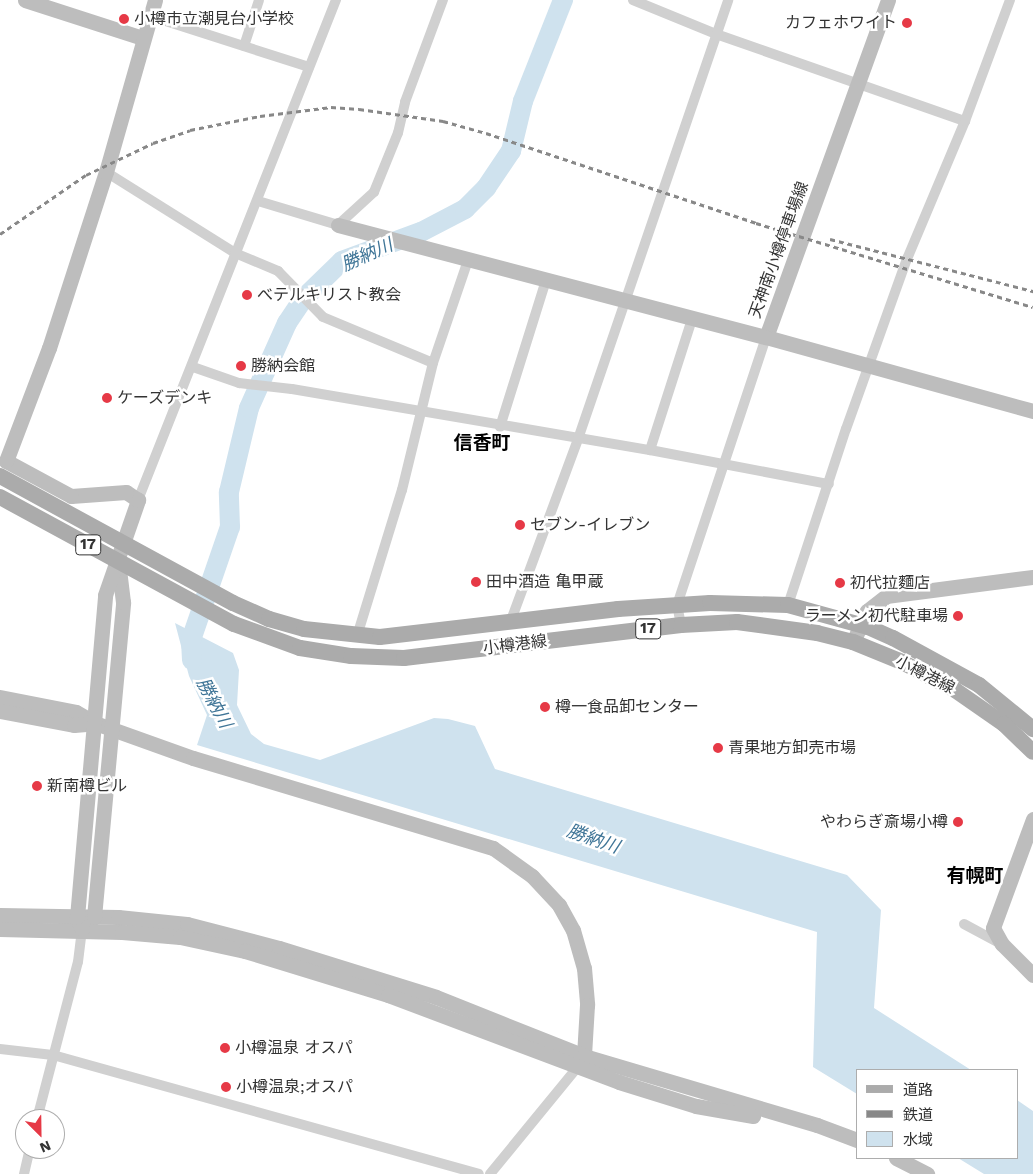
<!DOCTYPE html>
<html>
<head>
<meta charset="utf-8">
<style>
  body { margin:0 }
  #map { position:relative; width:1033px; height:1174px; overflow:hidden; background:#fff; font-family:"Work Sans","Noto Sans JP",sans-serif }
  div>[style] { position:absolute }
  .water>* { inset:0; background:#cfe2ee }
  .river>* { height:20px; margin:-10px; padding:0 10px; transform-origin:10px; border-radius:10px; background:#cfe2ee }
  .street>* { height:10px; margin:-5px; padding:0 5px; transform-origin:5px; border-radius:5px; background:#d0d0d0 }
  .secondary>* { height:15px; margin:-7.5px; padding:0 7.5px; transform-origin:7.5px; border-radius:7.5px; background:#bdbdbd }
  .primary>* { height:16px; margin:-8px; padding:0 8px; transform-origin:8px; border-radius:8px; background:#ababab }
  .rail>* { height:3px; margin-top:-1.5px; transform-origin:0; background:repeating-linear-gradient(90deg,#888 0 5px,transparent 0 9px) }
  .dots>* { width:14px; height:14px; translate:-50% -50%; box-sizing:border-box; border:2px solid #fff; border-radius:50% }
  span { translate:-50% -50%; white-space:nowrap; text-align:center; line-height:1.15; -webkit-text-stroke:5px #fff; paint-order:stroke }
  .shield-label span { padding:1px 4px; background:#fff; border:1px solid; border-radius:4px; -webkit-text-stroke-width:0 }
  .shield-label { font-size:15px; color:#333; font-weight:700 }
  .poi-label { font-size:16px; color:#333 }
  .left { translate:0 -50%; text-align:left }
  .right { translate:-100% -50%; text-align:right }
  .street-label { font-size:16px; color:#333 }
  .water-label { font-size:18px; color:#3f7597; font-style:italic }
  .quarter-label { font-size:19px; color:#000; font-weight:700 }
  .legend { position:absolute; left:856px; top:1069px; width:162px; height:90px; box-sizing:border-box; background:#fff; border:1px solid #adadad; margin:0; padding:6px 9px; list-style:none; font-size:15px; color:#333 }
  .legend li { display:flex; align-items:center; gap:10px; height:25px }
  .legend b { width:25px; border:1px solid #adadad }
  .north { position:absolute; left:15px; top:1109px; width:50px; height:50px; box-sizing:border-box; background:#fff; border:1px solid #adadad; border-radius:50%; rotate:157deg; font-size:14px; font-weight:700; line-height:20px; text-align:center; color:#333 }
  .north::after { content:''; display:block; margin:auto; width:18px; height:22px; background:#e63946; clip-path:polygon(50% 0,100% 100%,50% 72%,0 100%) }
</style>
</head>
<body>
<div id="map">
  <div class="water">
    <div style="clip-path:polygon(175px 623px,233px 653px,239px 670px,237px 705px,251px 734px,264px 744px,320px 760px,434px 718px,448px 719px,475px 726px,495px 769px,847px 875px,881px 910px,874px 1008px,971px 1070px,857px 1070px,857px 1094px,813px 1067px,817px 932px,197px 745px,207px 715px,189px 676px)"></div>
    <div style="clip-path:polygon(1017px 1100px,1033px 1111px,1033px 1174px,984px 1174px,958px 1158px,1017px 1158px)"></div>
  </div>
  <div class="river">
    <div style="left:192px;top:660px;width:20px;rotate:-93deg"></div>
    <div style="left:191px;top:640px;width:120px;rotate:-71deg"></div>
    <div style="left:230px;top:527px;width:35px;rotate:-92deg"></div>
    <div style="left:229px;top:492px;width:86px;rotate:-76.6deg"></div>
    <div style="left:249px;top:408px;width:93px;rotate:-65.9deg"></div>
    <div style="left:287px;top:323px;width:29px;rotate:-56deg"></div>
    <div style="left:303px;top:299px;width:54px;rotate:-44.3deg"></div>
    <div style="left:342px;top:261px;width:84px;rotate:-20.2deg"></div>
    <div style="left:421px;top:232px;width:50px;rotate:-27.6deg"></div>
    <div style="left:465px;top:209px;width:30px;rotate:-45deg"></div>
    <div style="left:486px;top:188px;width:45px;rotate:-56deg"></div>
    <div style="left:511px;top:151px;width:51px;rotate:-76.5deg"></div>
    <div style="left:523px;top:101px;width:109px;rotate:-68.4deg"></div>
  </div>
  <div class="street">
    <div style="left:633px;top:0;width:90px;rotate:22.3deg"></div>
    <div style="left:716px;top:34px;width:264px;rotate:19.3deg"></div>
    <div style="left:150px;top:16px;width:167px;rotate:17.8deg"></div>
    <div style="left:244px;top:46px;width:48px;rotate:-71.9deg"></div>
    <div style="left:106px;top:172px;width:152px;rotate:32.1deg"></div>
    <div style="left:235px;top:253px;width:47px;rotate:22.7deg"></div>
    <div style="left:278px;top:271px;width:64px;rotate:45.6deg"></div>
    <div style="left:323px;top:317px;width:119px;rotate:22.7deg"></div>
    <div style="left:258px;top:201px;width:84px;rotate:16.7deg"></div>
    <div style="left:338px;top:225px;width:49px;rotate:-42.5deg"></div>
    <div style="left:374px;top:192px;width:64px;rotate:-67.9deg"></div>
    <div style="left:398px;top:133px;width:32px;rotate:-77deg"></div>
    <div style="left:405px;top:102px;width:109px;rotate:-69.6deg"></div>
    <div style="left:193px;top:367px;width:49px;rotate:19.2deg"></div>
    <div style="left:239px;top:383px;width:53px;rotate:6.5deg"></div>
    <div style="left:292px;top:389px;width:363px;rotate:9.7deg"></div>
    <div style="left:650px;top:450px;width:182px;rotate:10.8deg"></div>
    <div style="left:500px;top:427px;width:154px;rotate:-72.6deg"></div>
    <div style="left:650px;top:450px;width:138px;rotate:-72.2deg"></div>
    <div style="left:138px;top:500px;width:538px;rotate:-68.4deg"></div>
    <div style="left:788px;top:605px;width:185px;rotate:-71.8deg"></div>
    <div style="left:846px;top:429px;width:181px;rotate:-70.3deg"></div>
    <div style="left:907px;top:259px;width:150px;rotate:-67.2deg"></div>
    <div style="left:965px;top:121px;width:129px;rotate:-69.6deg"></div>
    <div style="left:510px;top:623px;width:196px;rotate:-69.7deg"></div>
    <div style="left:578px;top:439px;width:464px;rotate:-71.1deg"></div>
    <div style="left:681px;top:625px;width:20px;rotate:-101deg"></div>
    <div style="left:677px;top:605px;width:282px;rotate:-71.6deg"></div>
    <div style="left:357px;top:636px;width:153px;rotate:-72.9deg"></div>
    <div style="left:402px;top:490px;width:131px;rotate:-76.3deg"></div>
    <div style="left:433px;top:363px;width:109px;rotate:-71.2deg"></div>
    <div style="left:964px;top:924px;width:42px;rotate:28.4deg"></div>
    <div style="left:0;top:1049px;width:53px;rotate:6.5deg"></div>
    <div style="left:53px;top:1055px;width:442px;rotate:15.6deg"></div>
    <div style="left:37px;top:1119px;width:162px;rotate:-75.4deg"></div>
    <div style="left:78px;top:962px;width:33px;rotate:-83deg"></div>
    <div style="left:24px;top:1174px;width:26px;rotate:-77deg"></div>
    <div style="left:490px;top:1174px;width:144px;rotate:-50.7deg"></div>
  </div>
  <div class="secondary">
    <div style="left:25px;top:0;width:124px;rotate:17.9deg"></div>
    <div style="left:888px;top:0;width:358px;rotate:109.9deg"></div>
    <div style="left:766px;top:337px;width:277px;rotate:15.5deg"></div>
    <div style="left:338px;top:225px;width:442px;rotate:14.7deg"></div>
    <div style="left:853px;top:642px;width:34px;rotate:-66deg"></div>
    <div style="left:867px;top:611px;width:24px;rotate:-38deg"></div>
    <div style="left:886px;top:596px;width:148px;rotate:-7.4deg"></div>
    <div style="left:0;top:697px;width:77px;rotate:11.2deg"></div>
    <div style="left:76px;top:712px;width:22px;rotate:30deg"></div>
    <div style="left:95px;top:723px;width:104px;rotate:19.7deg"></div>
    <div style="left:193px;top:758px;width:313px;rotate:16.7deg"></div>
    <div style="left:493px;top:848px;width:48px;rotate:35.7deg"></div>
    <div style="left:532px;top:876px;width:40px;rotate:47deg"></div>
    <div style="left:559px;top:905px;width:29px;rotate:61deg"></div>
    <div style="left:573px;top:930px;width:40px;rotate:74deg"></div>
    <div style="left:584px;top:968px;width:37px;rotate:85deg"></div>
    <div style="left:587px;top:1005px;width:51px;rotate:93.4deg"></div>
    <div style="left:0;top:711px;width:75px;rotate:10.7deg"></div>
    <div style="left:74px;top:725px;width:21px;rotate:-5deg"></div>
    <div style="left:1033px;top:819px;width:116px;rotate:110.2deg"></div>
    <div style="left:993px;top:928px;width:18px;rotate:61deg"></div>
    <div style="left:1002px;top:944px;width:44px;rotate:45deg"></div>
    <div style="left:0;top:915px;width:118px;rotate:1deg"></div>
    <div style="left:118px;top:917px;width:69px;rotate:5.8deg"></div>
    <div style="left:187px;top:924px;width:95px;rotate:14.6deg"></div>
    <div style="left:279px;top:948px;width:164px;rotate:17.3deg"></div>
    <div style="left:436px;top:997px;width:159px;rotate:21.7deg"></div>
    <div style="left:584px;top:1056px;width:243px;rotate:16.5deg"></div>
    <div style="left:817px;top:1125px;width:43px;rotate:20.6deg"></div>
    <div style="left:87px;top:924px;width:10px;rotate:-45deg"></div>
    <div style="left:94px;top:917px;width:316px;rotate:-84.7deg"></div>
    <div style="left:123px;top:602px;width:38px;rotate:-97deg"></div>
    <div style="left:0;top:929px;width:122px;rotate:1.4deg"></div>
    <div style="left:122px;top:932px;width:58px;rotate:4.9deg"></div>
    <div style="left:180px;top:937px;width:66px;rotate:12.2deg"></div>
    <div style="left:245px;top:951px;width:150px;rotate:17.1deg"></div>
    <div style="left:388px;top:995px;width:247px;rotate:20.6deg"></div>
    <div style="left:619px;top:1082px;width:81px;rotate:17.3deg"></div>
    <div style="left:696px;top:1106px;width:58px;rotate:10deg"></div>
    <div style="left:82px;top:929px;width:13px;rotate:-113deg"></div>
    <div style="left:77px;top:917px;width:323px;rotate:-85deg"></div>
    <div style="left:105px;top:595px;width:101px;rotate:-70.8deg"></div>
    <div style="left:138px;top:500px;width:14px;rotate:-146deg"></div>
    <div style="left:126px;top:492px;width:55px;rotate:175.8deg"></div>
    <div style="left:71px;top:496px;width:74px;rotate:-151.7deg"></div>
    <div style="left:6px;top:461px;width:121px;rotate:-69.2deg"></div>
    <div style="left:49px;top:348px;width:185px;rotate:-72.1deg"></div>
    <div style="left:106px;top:172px;width:179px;rotate:-74.1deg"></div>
    <div style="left:896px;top:1158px;width:35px;rotate:27deg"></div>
  </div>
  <div class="primary">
    <div style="left:0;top:476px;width:265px;rotate:28.6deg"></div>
    <div style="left:233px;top:603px;width:39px;rotate:24deg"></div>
    <div style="left:269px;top:619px;width:36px;rotate:16deg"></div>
    <div style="left:304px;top:629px;width:76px;rotate:6deg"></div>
    <div style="left:380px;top:637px;width:240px;rotate:-6.7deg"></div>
    <div style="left:618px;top:609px;width:92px;rotate:-3.7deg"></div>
    <div style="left:710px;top:603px;width:78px;rotate:1.5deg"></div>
    <div style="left:788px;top:605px;width:83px;rotate:15.4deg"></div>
    <div style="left:868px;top:627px;width:27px;rotate:24deg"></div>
    <div style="left:893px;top:638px;width:98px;rotate:28.7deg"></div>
    <div style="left:979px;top:685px;width:70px;rotate:39.2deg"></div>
    <div style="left:0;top:497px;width:266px;rotate:28.5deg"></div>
    <div style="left:234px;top:624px;width:70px;rotate:20deg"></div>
    <div style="left:300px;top:648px;width:52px;rotate:8.9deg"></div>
    <div style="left:351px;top:656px;width:53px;rotate:2.2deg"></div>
    <div style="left:404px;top:658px;width:279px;rotate:-6.8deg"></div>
    <div style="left:681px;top:625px;width:56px;rotate:-3.1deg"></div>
    <div style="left:737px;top:622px;width:81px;rotate:7.8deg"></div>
    <div style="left:817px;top:633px;width:37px;rotate:14deg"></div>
    <div style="left:853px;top:642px;width:53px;rotate:22.2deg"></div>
    <div style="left:902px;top:662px;width:60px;rotate:27.8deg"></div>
    <div style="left:955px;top:690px;width:60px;rotate:34.8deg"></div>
    <div style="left:1004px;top:724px;width:40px;rotate:44deg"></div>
  </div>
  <div class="rail">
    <div style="left:0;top:234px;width:104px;rotate:-34.5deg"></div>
    <div style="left:86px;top:175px;width:74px;rotate:-25.5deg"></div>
    <div style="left:153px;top:143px;width:39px;rotate:-19deg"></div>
    <div style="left:190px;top:130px;width:71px;rotate:-11.3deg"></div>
    <div style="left:260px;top:116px;width:72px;rotate:-7.2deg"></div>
    <div style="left:331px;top:107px;width:28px;rotate:4deg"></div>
    <div style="left:359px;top:109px;width:85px;rotate:8.1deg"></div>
    <div style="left:443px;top:121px;width:45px;rotate:15.6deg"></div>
    <div style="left:486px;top:133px;width:285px;rotate:18.4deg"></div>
    <div style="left:756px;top:223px;width:289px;rotate:16.9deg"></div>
    <div style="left:830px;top:239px;width:210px;rotate:14.4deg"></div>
  </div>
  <div class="dots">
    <div style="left:124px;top:19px;background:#e63946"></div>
    <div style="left:907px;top:23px;background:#e63946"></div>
    <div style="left:247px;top:295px;background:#e63946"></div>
    <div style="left:241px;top:366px;background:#e63946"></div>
    <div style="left:107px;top:398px;background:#e63946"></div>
    <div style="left:520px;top:525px;background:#e63946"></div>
    <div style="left:476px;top:582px;background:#e63946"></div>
    <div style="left:840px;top:583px;background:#e63946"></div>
    <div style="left:958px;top:616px;background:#e63946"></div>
    <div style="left:545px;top:707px;background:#e63946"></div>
    <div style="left:718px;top:748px;background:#e63946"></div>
    <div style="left:37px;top:786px;background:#e63946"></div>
    <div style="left:958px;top:822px;background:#e63946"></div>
    <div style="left:225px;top:1048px;background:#e63946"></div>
    <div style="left:226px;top:1087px;background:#e63946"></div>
  </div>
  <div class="shield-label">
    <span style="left:88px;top:545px">17</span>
    <span style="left:648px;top:629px">17</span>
  </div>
  <div class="poi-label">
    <span class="left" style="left:134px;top:19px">小樽市立潮見台小学校</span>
    <span class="right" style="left:897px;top:23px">カフェホワイト</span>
    <span class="left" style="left:257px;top:295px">べテルキリスト教会</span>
    <span class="left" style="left:251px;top:366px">勝納会館</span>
    <span class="left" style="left:117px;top:398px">ケーズデンキ</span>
    <span class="left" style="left:530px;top:525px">セブン-イレブン</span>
    <span class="left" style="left:486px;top:582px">田中酒造 亀甲蔵</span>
    <span class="left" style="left:850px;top:583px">初代拉麵店</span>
    <span class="right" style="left:948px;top:616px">ラーメン初代駐車場</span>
    <span class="left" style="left:555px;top:707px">樽一食品卸センター</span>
    <span class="left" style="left:728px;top:748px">青果地方卸売市場</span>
    <span class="left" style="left:47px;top:786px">新南樽ビル</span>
    <span class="right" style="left:948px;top:822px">やわらぎ斎場小樽</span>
    <span class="left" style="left:235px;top:1048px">小樽温泉 オスパ</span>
    <span class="left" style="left:236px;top:1087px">小樽温泉;オスパ</span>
  </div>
  <div class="street-label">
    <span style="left:779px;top:250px;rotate:-70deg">天神南小樽停車場線</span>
    <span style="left:515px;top:645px;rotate:-7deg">小樽港線</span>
    <span style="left:925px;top:675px;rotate:27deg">小樽港線</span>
  </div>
  <div class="water-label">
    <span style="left:367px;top:255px;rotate:-24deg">勝納川</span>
    <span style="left:214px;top:703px;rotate:62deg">勝納川</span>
    <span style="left:593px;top:839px;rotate:19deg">勝納川</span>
  </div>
  <div class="quarter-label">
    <span style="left:482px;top:443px">信香町</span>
    <span style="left:975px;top:876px">有幌町</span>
  </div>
  <ul class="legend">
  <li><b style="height:6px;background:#ababab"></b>道路</li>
  <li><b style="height:6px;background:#888"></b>鉄道</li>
  <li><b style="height:14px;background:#cfe2ee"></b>水域</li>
  </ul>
  <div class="north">N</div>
</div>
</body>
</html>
